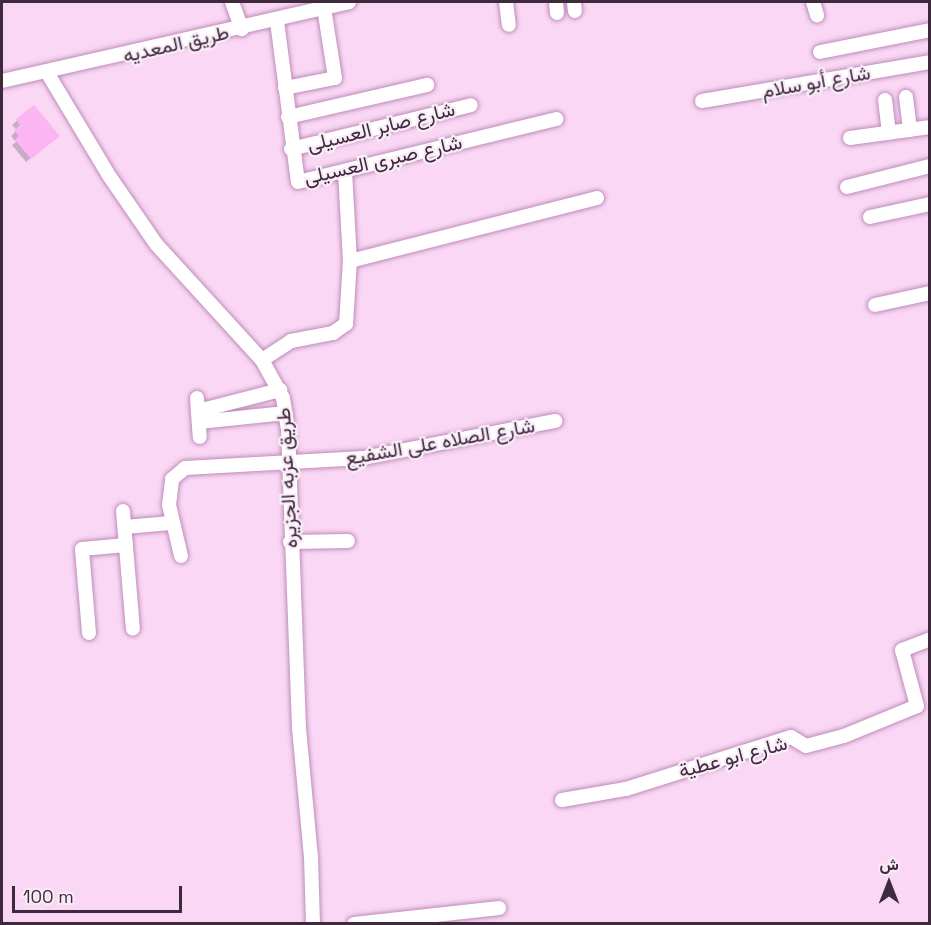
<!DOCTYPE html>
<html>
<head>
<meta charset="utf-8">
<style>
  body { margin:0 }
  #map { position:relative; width:931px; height:925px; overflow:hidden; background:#fad7f5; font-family:"Space Grotesk",Vazirmatn,sans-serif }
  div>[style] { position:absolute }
  .shadow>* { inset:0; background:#0003 }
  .building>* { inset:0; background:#fab5f2 }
  .roads { filter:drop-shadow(0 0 2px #bf8bb9) drop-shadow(0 0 2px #bf8bb9) }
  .minor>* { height:14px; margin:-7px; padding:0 7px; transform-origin:7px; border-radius:7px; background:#fff }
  span { translate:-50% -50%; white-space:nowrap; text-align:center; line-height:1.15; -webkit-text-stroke:4.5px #f8edf7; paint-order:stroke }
  .street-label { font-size:20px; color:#3f293d }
  .frame { position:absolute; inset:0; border:3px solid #3f293d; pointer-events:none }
  .north { position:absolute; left:859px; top:853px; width:60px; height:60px; -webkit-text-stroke:4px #f8edf7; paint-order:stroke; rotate:0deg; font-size:16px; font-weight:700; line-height:24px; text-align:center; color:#3f293d }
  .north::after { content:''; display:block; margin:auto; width:21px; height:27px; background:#3f293d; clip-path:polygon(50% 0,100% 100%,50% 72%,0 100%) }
  .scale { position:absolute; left:12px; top:886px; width:170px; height:27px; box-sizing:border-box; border:3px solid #3f293d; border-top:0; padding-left:8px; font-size:18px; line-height:21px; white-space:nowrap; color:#3f293d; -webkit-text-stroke:4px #f8edf7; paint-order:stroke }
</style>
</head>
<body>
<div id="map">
  <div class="shadow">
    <div style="clip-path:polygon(33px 107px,53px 140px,26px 162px,12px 145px,16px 142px,11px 136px,17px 130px,12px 125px)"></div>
  </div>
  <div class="building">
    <div style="clip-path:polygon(34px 105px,60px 136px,31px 159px,15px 140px,19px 136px,14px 130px,20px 125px,16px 119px)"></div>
  </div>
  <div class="roads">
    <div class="minor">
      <div style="left:232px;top:2px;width:29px;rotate:70deg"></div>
      <div style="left:506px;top:2px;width:23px;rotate:83deg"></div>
      <div style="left:556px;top:2px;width:11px;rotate:85deg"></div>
      <div style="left:574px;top:2px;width:9px;rotate:84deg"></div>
      <div style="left:813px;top:2px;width:14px;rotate:73deg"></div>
      <div style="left:277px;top:21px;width:162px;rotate:82.6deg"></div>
      <div style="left:298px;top:182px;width:266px;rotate:-13.7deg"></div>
      <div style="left:820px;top:52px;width:112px;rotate:-11.3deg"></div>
      <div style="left:48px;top:74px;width:120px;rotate:59deg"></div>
      <div style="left:110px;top:177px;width:81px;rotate:55.5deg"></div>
      <div style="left:156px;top:244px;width:157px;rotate:47.6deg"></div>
      <div style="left:262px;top:360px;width:43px;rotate:61.1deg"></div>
      <div style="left:283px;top:398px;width:30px;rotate:81deg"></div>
      <div style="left:288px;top:428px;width:300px;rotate:87.9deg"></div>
      <div style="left:299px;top:728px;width:130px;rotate:84.7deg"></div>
      <div style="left:311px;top:857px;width:67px;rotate:88.3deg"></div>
      <div style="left:2px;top:81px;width:356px;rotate:-12.8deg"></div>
      <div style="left:285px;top:88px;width:51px;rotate:-11.3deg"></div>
      <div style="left:335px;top:78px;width:71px;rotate:-98.9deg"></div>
      <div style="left:906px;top:97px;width:33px;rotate:83deg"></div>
      <div style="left:885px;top:100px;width:33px;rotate:83deg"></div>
      <div style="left:702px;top:101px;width:231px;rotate:-9.7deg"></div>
      <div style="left:288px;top:117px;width:143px;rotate:-13deg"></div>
      <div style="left:850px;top:138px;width:81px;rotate:-7.8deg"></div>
      <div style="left:291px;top:149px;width:185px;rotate:-13.7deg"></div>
      <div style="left:847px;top:187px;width:86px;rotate:-14.2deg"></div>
      <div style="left:870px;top:217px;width:61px;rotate:-12.2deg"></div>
      <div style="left:350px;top:261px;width:255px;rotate:-14.3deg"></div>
      <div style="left:875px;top:305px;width:56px;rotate:-12.3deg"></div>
      <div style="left:262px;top:360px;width:35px;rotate:-33deg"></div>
      <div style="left:291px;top:341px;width:43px;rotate:-10.8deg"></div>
      <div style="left:333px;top:333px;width:16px;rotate:-35deg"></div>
      <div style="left:346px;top:324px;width:63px;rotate:-86.4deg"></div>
      <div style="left:350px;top:261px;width:90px;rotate:-93.2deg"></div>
      <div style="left:197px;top:398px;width:39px;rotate:86deg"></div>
      <div style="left:198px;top:411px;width:85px;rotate:-14.4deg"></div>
      <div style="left:199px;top:422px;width:87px;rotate:-5.9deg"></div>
      <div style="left:123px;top:511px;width:118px;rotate:85.2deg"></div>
      <div style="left:125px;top:527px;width:46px;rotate:-5deg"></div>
      <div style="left:290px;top:542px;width:58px;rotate:-1deg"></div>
      <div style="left:181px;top:556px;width:52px;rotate:-103.2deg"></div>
      <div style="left:169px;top:505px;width:26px;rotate:-83deg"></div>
      <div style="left:172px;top:479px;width:17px;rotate:-40deg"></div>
      <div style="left:185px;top:468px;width:178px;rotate:-3.2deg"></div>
      <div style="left:363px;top:458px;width:196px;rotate:-10.9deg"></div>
      <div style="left:89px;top:633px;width:84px;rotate:-94.8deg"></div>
      <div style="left:82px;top:549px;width:44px;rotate:-5.2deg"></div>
      <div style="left:562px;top:800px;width:65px;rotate:-9.8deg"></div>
      <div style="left:626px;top:789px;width:173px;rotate:-17.5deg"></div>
      <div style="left:791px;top:737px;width:17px;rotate:31deg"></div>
      <div style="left:806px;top:746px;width:39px;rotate:-15deg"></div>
      <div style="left:844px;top:736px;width:79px;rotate:-22.3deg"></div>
      <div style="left:917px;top:706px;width:58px;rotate:-105deg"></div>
      <div style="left:902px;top:650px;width:30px;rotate:-21deg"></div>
      <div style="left:354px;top:924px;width:146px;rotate:-6.3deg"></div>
    </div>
  </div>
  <div class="street-label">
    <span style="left:176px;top:44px;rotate:-13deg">طريق المعديه</span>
    <span style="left:816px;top:82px;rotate:-10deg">شارع أبو سلام</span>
    <span style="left:381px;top:127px;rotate:-14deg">شارع صابر العسيلى</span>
    <span style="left:383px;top:160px;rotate:-13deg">شارع صبرى العسيلى</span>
    <span style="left:440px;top:442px;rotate:-10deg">شارع الصلاه على الشفيع</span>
    <span style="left:287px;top:478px;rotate:-93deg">طريق عزبه الجزيره</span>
    <span style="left:733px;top:757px;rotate:-15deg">شارع ابو عطية</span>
  </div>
  <div class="frame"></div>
  <div class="north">ش</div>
  <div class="scale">100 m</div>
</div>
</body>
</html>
